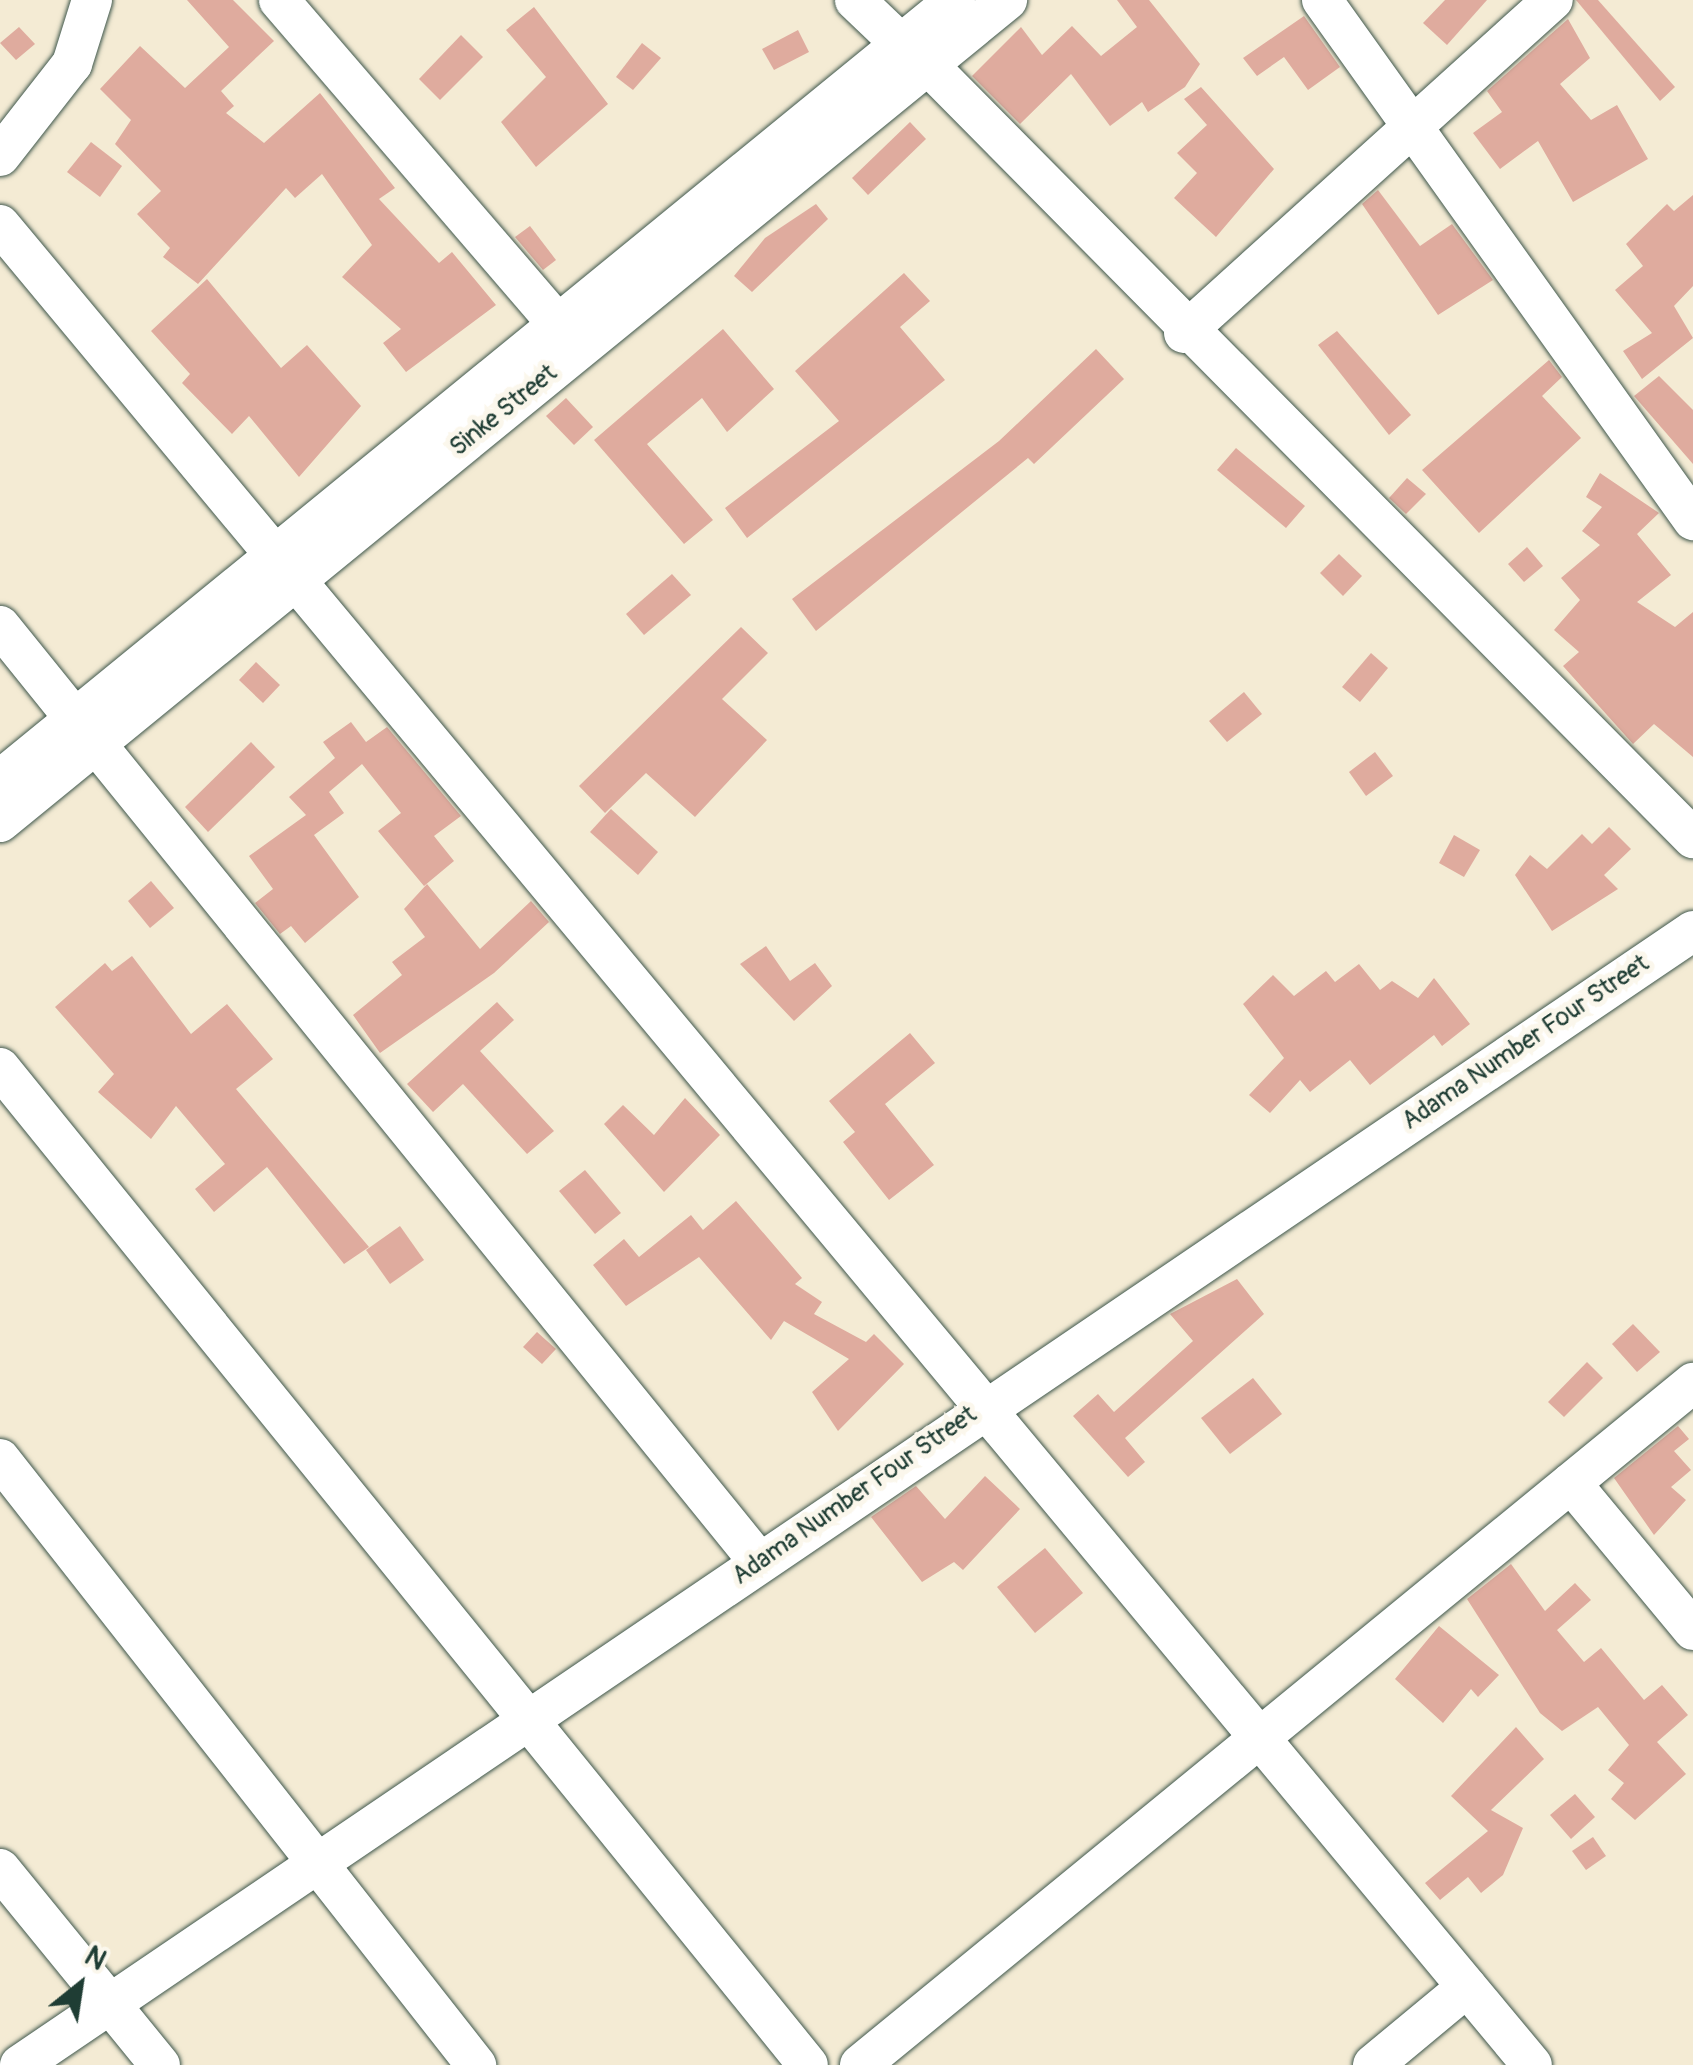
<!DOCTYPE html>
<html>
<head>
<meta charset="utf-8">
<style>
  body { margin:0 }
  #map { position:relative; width:1693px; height:2065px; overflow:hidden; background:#f4ebd4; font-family:Pangolin,sans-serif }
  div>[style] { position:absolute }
  .building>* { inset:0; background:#dfab9e }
  .roads { filter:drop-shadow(0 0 2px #3f574c) drop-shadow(0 0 2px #3f574c) }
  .minor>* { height:40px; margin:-20px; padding:0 20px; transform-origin:20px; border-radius:20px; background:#fff }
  span { translate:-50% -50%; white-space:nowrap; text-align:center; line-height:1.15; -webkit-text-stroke:10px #fbf7ec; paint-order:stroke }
  .street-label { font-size:25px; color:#1f3d34 }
  .north { position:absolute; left:30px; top:1935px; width:100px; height:100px; -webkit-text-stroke:8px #fbf7ec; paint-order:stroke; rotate:30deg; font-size:28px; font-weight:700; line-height:40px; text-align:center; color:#1f3d34 }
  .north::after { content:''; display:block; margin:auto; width:35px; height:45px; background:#1f3d34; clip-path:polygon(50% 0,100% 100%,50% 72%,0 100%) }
</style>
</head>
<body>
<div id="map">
  <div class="building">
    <div style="clip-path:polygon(187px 0,233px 0,274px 41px,221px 91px,234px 106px,226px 113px,264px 143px,320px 93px,395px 188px,379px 199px,439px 263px,452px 252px,496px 305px,406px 372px,383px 343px,401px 329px,342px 277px,372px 245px,322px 174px,295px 198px,286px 188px,198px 284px,163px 257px,170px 248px,137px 214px,161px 191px,115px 144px,131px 120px,100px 89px,140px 46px,185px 88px,229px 47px)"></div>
    <div style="clip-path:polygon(1117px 0,1149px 0,1200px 64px,1185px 87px,1148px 112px,1142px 102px,1110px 126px,1071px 74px,1020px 124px,972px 76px,1021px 27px,1042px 55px,1072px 26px,1101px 56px,1137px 27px)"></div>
    <div style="clip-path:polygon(1445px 0,1487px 0,1447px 45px,1423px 23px)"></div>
    <div style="clip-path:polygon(1576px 0,1598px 0,1675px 87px,1660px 101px)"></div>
    <div style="clip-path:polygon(534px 7px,608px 104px,536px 167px,501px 122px,546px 77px,506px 30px)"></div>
    <div style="clip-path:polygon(1304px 16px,1340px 67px,1308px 90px,1284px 57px,1257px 76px,1243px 58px)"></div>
    <div style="clip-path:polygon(1568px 19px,1590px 58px,1560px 84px,1591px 120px,1617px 105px,1648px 159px,1573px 202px,1538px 141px,1500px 169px,1473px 133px,1502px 112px,1487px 91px)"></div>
    <div style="clip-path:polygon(19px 27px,35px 44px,16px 60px,0 43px)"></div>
    <div style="clip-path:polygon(798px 30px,809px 52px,774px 70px,762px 49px)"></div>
    <div style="clip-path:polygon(461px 35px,483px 57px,440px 100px,419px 79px)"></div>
    <div style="clip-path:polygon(642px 43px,661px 58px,633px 90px,616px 77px)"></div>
    <div style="clip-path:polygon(1201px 87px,1274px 169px,1216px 237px,1174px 198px,1197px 173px,1177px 153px,1207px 125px,1184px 99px)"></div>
    <div style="clip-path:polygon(910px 122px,926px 139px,868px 195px,852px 178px)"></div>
    <div style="clip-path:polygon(91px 142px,122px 166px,100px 197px,67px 172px)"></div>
    <div style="clip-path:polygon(1378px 190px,1420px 246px,1452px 224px,1493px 280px,1438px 315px,1362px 204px)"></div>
    <div style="clip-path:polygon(1693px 195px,1693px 286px,1674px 306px,1693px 338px,1642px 379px,1623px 351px,1652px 333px,1615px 290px,1643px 266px,1626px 244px,1667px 204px,1674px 211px)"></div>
    <div style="clip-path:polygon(816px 204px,828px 219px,752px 292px,734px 276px,765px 238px)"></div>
    <div style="clip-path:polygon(530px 226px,556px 260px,543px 270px,515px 237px)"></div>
    <div style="clip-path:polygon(904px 273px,930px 301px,900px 327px,945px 380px,747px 538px,725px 508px,839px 421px,795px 371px)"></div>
    <div style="clip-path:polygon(207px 279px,281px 368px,307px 345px,361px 406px,299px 477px,249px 416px,232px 434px,182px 383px,190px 374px,151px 331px)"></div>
    <div style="clip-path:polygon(723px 329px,774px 389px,727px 432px,702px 398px,647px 444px,713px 520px,684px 544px,594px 440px)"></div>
    <div style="clip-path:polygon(1337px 331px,1411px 415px,1389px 435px,1318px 345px)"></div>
    <div style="clip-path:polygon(1096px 349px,1124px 379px,1034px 464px,1028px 458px,816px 631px,792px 599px,999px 441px)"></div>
    <div style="clip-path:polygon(1549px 360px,1562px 377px,1542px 396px,1581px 438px,1479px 533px,1422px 470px)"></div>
    <div style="clip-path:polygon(1659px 376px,1693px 410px,1693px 464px,1634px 396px)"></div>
    <div style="clip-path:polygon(566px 398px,593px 427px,574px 445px,546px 416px)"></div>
    <div style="clip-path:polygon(1236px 448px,1305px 506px,1286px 528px,1217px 470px)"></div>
    <div style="clip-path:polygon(1600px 473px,1659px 513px,1637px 534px,1671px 575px,1637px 602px,1675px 627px,1693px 612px,1693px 757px,1654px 724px,1633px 744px,1563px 666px,1579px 652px,1554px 630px,1580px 600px,1561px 578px,1600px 545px,1582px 531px,1602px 507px,1586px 497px)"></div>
    <div style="clip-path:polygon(1407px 478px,1426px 494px,1406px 514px,1389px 498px)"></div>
    <div style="clip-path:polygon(1527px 547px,1543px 566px,1524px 582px,1508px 564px)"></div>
    <div style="clip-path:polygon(1339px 554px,1362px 576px,1343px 596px,1320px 573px)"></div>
    <div style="clip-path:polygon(672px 574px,691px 595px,644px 635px,626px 614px)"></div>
    <div style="clip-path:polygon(741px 627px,768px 653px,722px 699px,767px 740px,695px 817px,646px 773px,605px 813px,579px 786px)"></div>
    <div style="clip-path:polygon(1371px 653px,1388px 668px,1360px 702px,1342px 687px)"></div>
    <div style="clip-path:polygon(256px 662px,280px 685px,263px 703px,239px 680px)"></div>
    <div style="clip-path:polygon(1244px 692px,1262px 714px,1227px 742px,1209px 721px)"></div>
    <div style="clip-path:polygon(351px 722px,366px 742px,387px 727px,461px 816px,434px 836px,454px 861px,424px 886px,378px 831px,401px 813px,362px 764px,329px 792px,344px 813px,314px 835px,359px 897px,305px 943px,291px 926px,280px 934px,255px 903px,273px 889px,249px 856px,306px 815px,289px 797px,335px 758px,323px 742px)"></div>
    <div style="clip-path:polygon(251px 742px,275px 767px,208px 832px,185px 807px)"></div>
    <div style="clip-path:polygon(1375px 752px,1393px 776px,1366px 796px,1349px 772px)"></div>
    <div style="clip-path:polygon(611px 809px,658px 852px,638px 875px,590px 832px)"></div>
    <div style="clip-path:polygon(1609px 827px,1631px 849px,1604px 875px,1618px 889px,1552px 931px,1515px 875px,1530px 855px,1547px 869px,1582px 834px,1592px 844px)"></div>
    <div style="clip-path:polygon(1454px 835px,1480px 850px,1464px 877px,1439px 863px)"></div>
    <div style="clip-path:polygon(151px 881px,174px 908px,150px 928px,128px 901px)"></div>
    <div style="clip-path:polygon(427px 884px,480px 949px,531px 901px,549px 922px,494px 973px,380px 1053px,353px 1015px,402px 975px,392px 962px,425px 937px,404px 909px)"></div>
    <div style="clip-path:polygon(766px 946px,790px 981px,815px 963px,832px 986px,794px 1021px,740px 964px)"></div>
    <div style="clip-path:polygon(132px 956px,191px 1034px,227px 1004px,273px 1059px,236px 1089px,369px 1247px,344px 1264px,267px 1167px,214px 1212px,195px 1189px,225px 1164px,176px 1106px,151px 1139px,98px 1092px,114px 1074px,55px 1007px,105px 963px,112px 971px)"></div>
    <div style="clip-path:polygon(1359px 964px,1380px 990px,1392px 981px,1418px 998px,1434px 978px,1470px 1024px,1442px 1046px,1434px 1035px,1370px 1085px,1350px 1060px,1310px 1092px,1300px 1080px,1270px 1113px,1249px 1095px,1284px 1058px,1243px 1004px,1273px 975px,1294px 996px,1326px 971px,1335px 982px)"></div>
    <div style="clip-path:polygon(497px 1002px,514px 1020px,480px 1051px,554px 1131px,527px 1154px,463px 1084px,433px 1112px,407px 1084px)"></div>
    <div style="clip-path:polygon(910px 1033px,935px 1063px,885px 1104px,934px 1165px,889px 1200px,843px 1142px,855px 1132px,829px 1101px)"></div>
    <div style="clip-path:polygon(685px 1098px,720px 1135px,664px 1192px,604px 1124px,623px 1105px,654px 1135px)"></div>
    <div style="clip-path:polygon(585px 1170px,621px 1213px,595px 1234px,559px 1191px)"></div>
    <div style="clip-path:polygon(736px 1201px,802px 1278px,795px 1284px,822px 1302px,814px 1314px,866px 1342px,874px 1334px,904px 1364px,838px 1431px,812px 1392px,849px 1359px,784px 1321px,771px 1340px,699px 1257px,626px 1306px,593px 1265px,624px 1239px,639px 1257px,691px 1215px,703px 1230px)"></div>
    <div style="clip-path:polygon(400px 1226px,424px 1260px,390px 1284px,366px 1250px)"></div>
    <div style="clip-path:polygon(1237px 1279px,1264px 1314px,1125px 1438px,1145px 1462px,1128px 1477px,1073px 1416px,1098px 1394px,1114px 1412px,1193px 1341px,1170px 1314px)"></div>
    <div style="clip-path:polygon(1633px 1324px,1660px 1352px,1637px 1372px,1612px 1344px)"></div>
    <div style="clip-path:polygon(537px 1332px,556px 1349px,542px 1364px,523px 1347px)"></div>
    <div style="clip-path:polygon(1587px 1362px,1603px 1378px,1564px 1417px,1548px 1402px)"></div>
    <div style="clip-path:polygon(1253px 1378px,1282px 1414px,1230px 1454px,1201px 1418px)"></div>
    <div style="clip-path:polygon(1678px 1426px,1689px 1439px,1674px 1451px,1691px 1470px,1671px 1487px,1686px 1500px,1654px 1535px,1614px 1478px)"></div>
    <div style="clip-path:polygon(985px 1476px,1020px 1509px,963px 1570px,954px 1562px,922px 1582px,871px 1517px,916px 1486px,945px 1519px)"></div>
    <div style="clip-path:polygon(1045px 1548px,1083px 1593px,1035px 1633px,997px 1587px)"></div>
    <div style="clip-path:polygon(1511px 1564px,1545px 1611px,1575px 1583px,1591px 1600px,1557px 1630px,1584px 1662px,1601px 1648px,1644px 1700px,1662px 1685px,1688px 1715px,1657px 1742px,1686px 1774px,1635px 1820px,1611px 1799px,1624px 1783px,1608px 1770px,1629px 1745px,1598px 1707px,1562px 1731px,1540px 1713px,1467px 1599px)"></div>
    <div style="clip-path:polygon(1439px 1626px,1499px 1675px,1478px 1697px,1471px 1689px,1443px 1723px,1395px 1679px)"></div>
    <div style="clip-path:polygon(1516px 1727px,1544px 1759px,1491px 1810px,1523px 1828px,1503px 1875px,1481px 1893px,1468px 1877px,1440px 1900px,1425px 1883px,1488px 1831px,1451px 1796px)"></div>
    <div style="clip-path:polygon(1575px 1794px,1595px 1817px,1571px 1839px,1550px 1815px)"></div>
    <div style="clip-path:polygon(1593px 1837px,1606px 1856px,1586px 1870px,1572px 1851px)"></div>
  </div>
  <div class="roads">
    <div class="minor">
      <div style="left:279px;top:0;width:428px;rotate:49.3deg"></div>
      <div style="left:855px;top:0;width:64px;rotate:43.7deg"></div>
      <div style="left:1322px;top:0;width:639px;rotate:54.49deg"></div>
      <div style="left:928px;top:65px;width:1088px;rotate:45.3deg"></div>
      <div style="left:0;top:156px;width:117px;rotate:-52deg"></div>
      <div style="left:72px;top:64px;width:67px;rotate:-72.6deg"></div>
      <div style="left:0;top:225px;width:2394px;rotate:50.22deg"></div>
      <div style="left:1184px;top:333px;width:497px;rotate:-42.1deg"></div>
      <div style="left:0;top:626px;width:119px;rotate:51.1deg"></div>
      <div style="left:96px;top:744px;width:1054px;rotate:50.97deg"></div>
      <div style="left:0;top:780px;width:1233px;rotate:-39.24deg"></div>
      <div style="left:0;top:822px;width:1300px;rotate:-39.22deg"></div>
      <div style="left:0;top:1068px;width:1283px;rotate:50.98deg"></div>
      <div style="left:0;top:1459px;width:771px;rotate:51.85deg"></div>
      <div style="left:1571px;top:1483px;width:191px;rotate:50.3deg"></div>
      <div style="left:0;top:1869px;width:253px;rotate:50.8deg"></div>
      <div style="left:20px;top:2065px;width:2021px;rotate:-34.13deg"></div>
      <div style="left:860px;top:2065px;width:1077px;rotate:-39.31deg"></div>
      <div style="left:1373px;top:2065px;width:122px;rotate:-39.7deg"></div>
    </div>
  </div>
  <div class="street-label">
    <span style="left:504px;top:411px;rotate:-39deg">Sinke Street</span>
    <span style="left:1526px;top:1043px;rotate:-34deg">Adama Number Four Street</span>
    <span style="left:855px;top:1496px;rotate:-35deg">Adama Number Four Street</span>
  </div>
  <div class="north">N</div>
</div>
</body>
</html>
